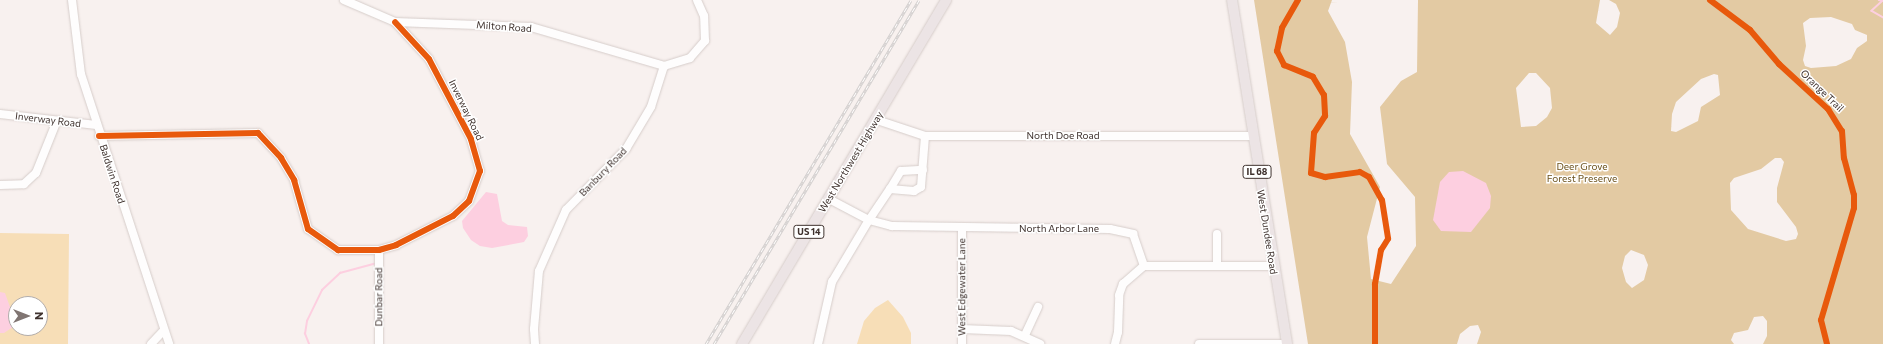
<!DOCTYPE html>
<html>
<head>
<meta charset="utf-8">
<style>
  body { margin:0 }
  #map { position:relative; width:1883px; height:344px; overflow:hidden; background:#f8f1ef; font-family:Commissioner,sans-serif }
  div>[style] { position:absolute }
  .green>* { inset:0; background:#f7deb7 }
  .forest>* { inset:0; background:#e3caa3 }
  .water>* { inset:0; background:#fdcfe0 }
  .stream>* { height:1.5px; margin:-0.75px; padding:0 0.75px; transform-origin:0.75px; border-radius:0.75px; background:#fdcfe0 }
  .roads { filter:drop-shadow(0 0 1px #d6cdca) drop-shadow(0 0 1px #d6cdca) }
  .minor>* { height:8px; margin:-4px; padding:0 4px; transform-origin:4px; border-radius:4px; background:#fefdfd }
  .major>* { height:10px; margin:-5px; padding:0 5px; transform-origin:5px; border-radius:5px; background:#ece4e5 }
  .rail>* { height:3px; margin-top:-1.5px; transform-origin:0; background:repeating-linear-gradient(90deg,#fff 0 4.5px,#d3d0cf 0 9px); box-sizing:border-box; border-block:1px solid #d3d0cf }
  .cycleway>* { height:6px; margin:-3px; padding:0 3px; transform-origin:3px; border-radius:3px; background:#e8590c }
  span { translate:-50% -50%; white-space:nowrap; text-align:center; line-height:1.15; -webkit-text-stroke:3px #fff; paint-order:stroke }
  .shield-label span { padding:1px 3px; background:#fff; border:1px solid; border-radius:3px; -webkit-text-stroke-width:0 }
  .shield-label { font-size:9px; color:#3f322e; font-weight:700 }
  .street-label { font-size:10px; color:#3f322e }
  .park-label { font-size:10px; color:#6c521d }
  .north { position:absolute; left:8px; top:296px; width:40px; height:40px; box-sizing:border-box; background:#fff; border:1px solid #b2adab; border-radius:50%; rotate:90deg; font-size:11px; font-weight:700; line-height:16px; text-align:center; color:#3f322e }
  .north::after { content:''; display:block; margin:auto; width:14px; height:18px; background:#807572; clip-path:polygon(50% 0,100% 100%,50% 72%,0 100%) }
</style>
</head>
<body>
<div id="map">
  <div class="green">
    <div style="clip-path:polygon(evenodd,0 233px,69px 234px,68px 344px,0 344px,0 233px,16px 304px,40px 304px,40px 328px,16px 328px,16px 304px)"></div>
    <div style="clip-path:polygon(888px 300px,903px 317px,911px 333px,911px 344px,857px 344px,864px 321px,875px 308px)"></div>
  </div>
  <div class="forest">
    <div style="clip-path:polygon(evenodd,1254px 0,1332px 0,1328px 11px,1345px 42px,1352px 82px,1350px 134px,1380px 187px,1367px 237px,1371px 279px,1391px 284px,1416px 246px,1415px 197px,1387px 164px,1380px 107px,1401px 81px,1417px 72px,1418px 0,1600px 0,1596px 23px,1610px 35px,1617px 27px,1620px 13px,1616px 4px,1609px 0,1883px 0,1883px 344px,1763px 344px,1767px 336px,1767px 321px,1763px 316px,1754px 317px,1748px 330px,1734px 333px,1731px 340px,1734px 344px,1477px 344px,1481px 332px,1478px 325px,1470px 326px,1460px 334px,1457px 344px,1308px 344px,1254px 0,1831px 17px,1852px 24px,1855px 30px,1867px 35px,1867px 41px,1857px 48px,1851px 59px,1836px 66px,1811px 68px,1805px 66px,1803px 60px,1806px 46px,1803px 23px,1810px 18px,1831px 17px,1254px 0,1529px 73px,1536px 73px,1550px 88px,1552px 108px,1547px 117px,1536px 126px,1521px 127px,1516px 88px,1529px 73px,1254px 0,1714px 74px,1718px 75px,1720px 95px,1701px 107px,1698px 121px,1676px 132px,1671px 131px,1672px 114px,1676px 102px,1701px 79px,1714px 74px,1254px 0,1775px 158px,1781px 158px,1784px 162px,1777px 188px,1777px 202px,1796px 227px,1798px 234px,1796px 239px,1786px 241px,1748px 229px,1731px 210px,1730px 183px,1734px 178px,1761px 169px,1775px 158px,1254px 0,1631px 250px,1644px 255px,1648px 265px,1644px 280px,1632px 288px,1626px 282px,1622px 268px,1625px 256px,1631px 250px)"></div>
  </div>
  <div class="water">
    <div style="clip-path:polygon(1463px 171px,1486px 183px,1491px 196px,1490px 208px,1471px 232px,1441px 231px,1433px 220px,1440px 182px,1449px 172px)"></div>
    <div style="clip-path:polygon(486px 192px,497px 194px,502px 221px,508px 225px,527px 227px,528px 236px,524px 242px,492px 248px,480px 246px,471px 240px,463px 228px,462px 221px)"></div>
    <div style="clip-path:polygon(0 292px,5px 293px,10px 307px,16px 309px,16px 325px,4px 333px,0 333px)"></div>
  </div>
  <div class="stream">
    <div style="left:1879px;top:0;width:4px;rotate:14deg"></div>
    <div style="left:1883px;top:1px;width:15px;rotate:138deg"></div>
    <div style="left:1872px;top:11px;width:13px;rotate:29deg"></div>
    <div style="left:309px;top:344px;width:11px;rotate:-112deg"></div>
    <div style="left:305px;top:334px;width:13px;rotate:-81deg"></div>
    <div style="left:307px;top:321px;width:34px;rotate:-64deg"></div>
    <div style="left:322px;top:290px;width:25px;rotate:-43deg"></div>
    <div style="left:340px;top:273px;width:35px;rotate:-15deg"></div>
  </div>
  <div class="roads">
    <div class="minor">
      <div style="left:72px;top:0;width:75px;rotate:83.1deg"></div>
      <div style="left:81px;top:74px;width:284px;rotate:71.9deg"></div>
      <div style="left:344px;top:0;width:56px;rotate:23.3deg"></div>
      <div style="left:395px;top:22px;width:136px;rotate:2.1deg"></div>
      <div style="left:531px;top:27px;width:139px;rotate:16.3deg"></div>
      <div style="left:0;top:114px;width:97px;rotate:6.5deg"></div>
      <div style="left:877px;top:120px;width:51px;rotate:18.4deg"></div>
      <div style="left:925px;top:136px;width:326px"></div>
      <div style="left:99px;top:136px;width:159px;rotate:-1.1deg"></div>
      <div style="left:258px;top:133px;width:34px;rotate:47deg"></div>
      <div style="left:281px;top:158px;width:26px;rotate:59deg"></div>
      <div style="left:294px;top:180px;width:51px;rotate:74.1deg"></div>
      <div style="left:308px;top:229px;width:37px;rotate:35deg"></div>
      <div style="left:338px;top:250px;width:41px"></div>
      <div style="left:379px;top:250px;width:18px;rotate:-16deg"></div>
      <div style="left:396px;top:245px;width:64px;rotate:-27deg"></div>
      <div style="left:453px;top:216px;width:22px;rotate:-43deg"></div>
      <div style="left:469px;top:201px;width:32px;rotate:-70deg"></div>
      <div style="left:480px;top:171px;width:33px;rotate:-106deg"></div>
      <div style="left:471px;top:139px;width:90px;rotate:-117.7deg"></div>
      <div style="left:429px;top:59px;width:50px;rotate:-132.6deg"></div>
      <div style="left:0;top:185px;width:24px;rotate:-2deg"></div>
      <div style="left:24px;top:184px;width:16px;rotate:-43deg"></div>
      <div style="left:36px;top:173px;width:54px;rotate:-68.2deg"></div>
      <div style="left:890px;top:189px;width:21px;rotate:-59deg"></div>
      <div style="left:901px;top:171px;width:22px;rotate:-3deg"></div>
      <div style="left:829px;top:199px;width:45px;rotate:27.7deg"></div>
      <div style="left:869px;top:220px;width:24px;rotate:15deg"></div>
      <div style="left:892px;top:226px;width:218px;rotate:0.8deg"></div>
      <div style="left:1110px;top:229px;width:24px;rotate:12deg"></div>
      <div style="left:1133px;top:234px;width:34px;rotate:71deg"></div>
      <div style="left:1144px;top:266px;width:128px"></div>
      <div style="left:962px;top:229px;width:115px;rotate:90deg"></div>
      <div style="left:1217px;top:265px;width:31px;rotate:-90deg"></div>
      <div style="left:962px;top:329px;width:49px;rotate:2.3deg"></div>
      <div style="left:1011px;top:331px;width:32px;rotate:24deg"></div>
      <div style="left:1025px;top:335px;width:31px;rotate:-65deg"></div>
      <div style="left:151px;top:344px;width:19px;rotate:-47deg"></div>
      <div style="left:379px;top:344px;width:94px;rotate:-90deg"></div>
      <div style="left:535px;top:344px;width:15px;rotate:-94deg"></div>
      <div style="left:534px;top:329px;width:58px;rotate:-85.1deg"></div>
      <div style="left:539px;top:271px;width:67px;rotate:-66.1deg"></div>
      <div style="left:566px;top:210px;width:86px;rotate:-45.5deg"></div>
      <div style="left:626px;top:149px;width:49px;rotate:-59.2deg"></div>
      <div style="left:651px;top:107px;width:43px;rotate:-72.4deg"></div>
      <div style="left:664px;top:66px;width:27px;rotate:-17deg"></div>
      <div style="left:690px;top:58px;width:23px;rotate:-49deg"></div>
      <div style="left:705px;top:41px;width:25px;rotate:-92deg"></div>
      <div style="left:704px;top:16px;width:17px;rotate:-114deg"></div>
      <div style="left:818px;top:344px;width:64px;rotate:-77.3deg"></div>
      <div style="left:832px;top:282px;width:72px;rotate:-59.2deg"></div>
      <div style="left:869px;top:220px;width:37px;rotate:-56deg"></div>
      <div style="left:890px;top:189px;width:24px;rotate:5deg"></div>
      <div style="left:914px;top:191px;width:8px;rotate:-30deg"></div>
      <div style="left:921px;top:187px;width:51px;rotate:-85.5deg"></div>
      <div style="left:1115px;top:344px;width:12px;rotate:-76deg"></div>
      <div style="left:1118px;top:332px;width:37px;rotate:-88deg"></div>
      <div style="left:1119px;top:295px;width:12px;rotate:-70deg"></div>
      <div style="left:1123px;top:284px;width:28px;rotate:-41deg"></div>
      <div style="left:1199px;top:344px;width:84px"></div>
    </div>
    <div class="major">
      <div style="left:1232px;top:0;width:348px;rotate:80.9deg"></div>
      <div style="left:742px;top:344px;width:400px;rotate:-59.3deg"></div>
    </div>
  </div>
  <div class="rail">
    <div style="left:706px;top:344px;width:400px;rotate:-59.2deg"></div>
    <div style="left:714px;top:344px;width:400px;rotate:-59.2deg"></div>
  </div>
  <div class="cycleway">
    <div style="left:1298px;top:0;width:32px;rotate:120deg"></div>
    <div style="left:1282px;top:28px;width:24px;rotate:102deg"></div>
    <div style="left:1277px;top:51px;width:16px;rotate:63deg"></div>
    <div style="left:1284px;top:65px;width:31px;rotate:22deg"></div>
    <div style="left:1313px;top:77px;width:21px;rotate:59deg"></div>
    <div style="left:1324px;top:95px;width:21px;rotate:87deg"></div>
    <div style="left:1325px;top:116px;width:20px;rotate:123deg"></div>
    <div style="left:1314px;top:133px;width:40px;rotate:94.3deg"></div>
    <div style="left:1311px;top:173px;width:15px;rotate:16deg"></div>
    <div style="left:1325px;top:177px;width:35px;rotate:-8deg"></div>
    <div style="left:1360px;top:172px;width:10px;rotate:29deg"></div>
    <div style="left:1369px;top:177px;width:26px;rotate:61deg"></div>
    <div style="left:1382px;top:200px;width:39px;rotate:81deg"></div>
    <div style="left:1388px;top:239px;width:13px;rotate:122deg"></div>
    <div style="left:1381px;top:250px;width:35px;rotate:100deg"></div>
    <div style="left:1375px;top:284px;width:60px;rotate:90deg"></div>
    <div style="left:1710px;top:0;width:50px;rotate:36.9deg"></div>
    <div style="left:1750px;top:30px;width:45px;rotate:49.5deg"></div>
    <div style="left:1779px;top:64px;width:67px;rotate:42.6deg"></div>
    <div style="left:1828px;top:109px;width:26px;rotate:58deg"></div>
    <div style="left:1842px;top:131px;width:27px;rotate:86deg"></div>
    <div style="left:1844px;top:158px;width:38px;rotate:75deg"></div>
    <div style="left:1854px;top:195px;width:13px;rotate:90deg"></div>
    <div style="left:1854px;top:208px;width:117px;rotate:106.4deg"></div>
    <div style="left:1821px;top:320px;width:25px;rotate:76deg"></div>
    <div style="left:99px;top:136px;width:159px;rotate:-1.1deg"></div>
    <div style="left:258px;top:133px;width:34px;rotate:47deg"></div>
    <div style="left:281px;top:158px;width:26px;rotate:59deg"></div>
    <div style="left:294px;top:180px;width:51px;rotate:74.1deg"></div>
    <div style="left:308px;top:229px;width:37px;rotate:35deg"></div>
    <div style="left:338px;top:250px;width:41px"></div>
    <div style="left:379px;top:250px;width:18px;rotate:-16deg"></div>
    <div style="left:396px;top:245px;width:64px;rotate:-27deg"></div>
    <div style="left:453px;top:216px;width:22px;rotate:-43deg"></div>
    <div style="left:469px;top:201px;width:32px;rotate:-70deg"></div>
    <div style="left:480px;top:171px;width:33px;rotate:-106deg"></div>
    <div style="left:471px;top:139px;width:90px;rotate:-117.7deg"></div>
    <div style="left:429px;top:59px;width:50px;rotate:-132.6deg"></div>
  </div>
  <div class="shield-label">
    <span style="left:1257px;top:172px">IL 68</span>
    <span style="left:809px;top:232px">US 14</span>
  </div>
  <div class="street-label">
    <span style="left:504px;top:27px;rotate:4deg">Milton Road</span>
    <span style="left:1822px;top:91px;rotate:44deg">Orange Trail</span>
    <span style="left:466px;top:110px;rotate:64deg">Inverway Road</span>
    <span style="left:48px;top:120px;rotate:7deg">Inverway Road</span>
    <span style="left:1063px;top:136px">North Doe Road</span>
    <span style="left:851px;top:162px;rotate:-59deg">West Northwest Highway</span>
    <span style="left:603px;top:172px;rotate:-46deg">Banbury Road</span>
    <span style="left:112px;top:174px;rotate:72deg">Baldwin Road</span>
    <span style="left:1059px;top:229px">North Arbor Lane</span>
    <span style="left:1267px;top:232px;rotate:81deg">West Dundee Road</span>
    <span style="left:962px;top:287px;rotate:-90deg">West Edgewater Lane</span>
    <span style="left:379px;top:297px;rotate:-90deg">Dunbar Road</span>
  </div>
  <div class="park-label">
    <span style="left:1582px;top:172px">Deer Grove<br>Forest Preserve</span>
  </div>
  <div class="north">N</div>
</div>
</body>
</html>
